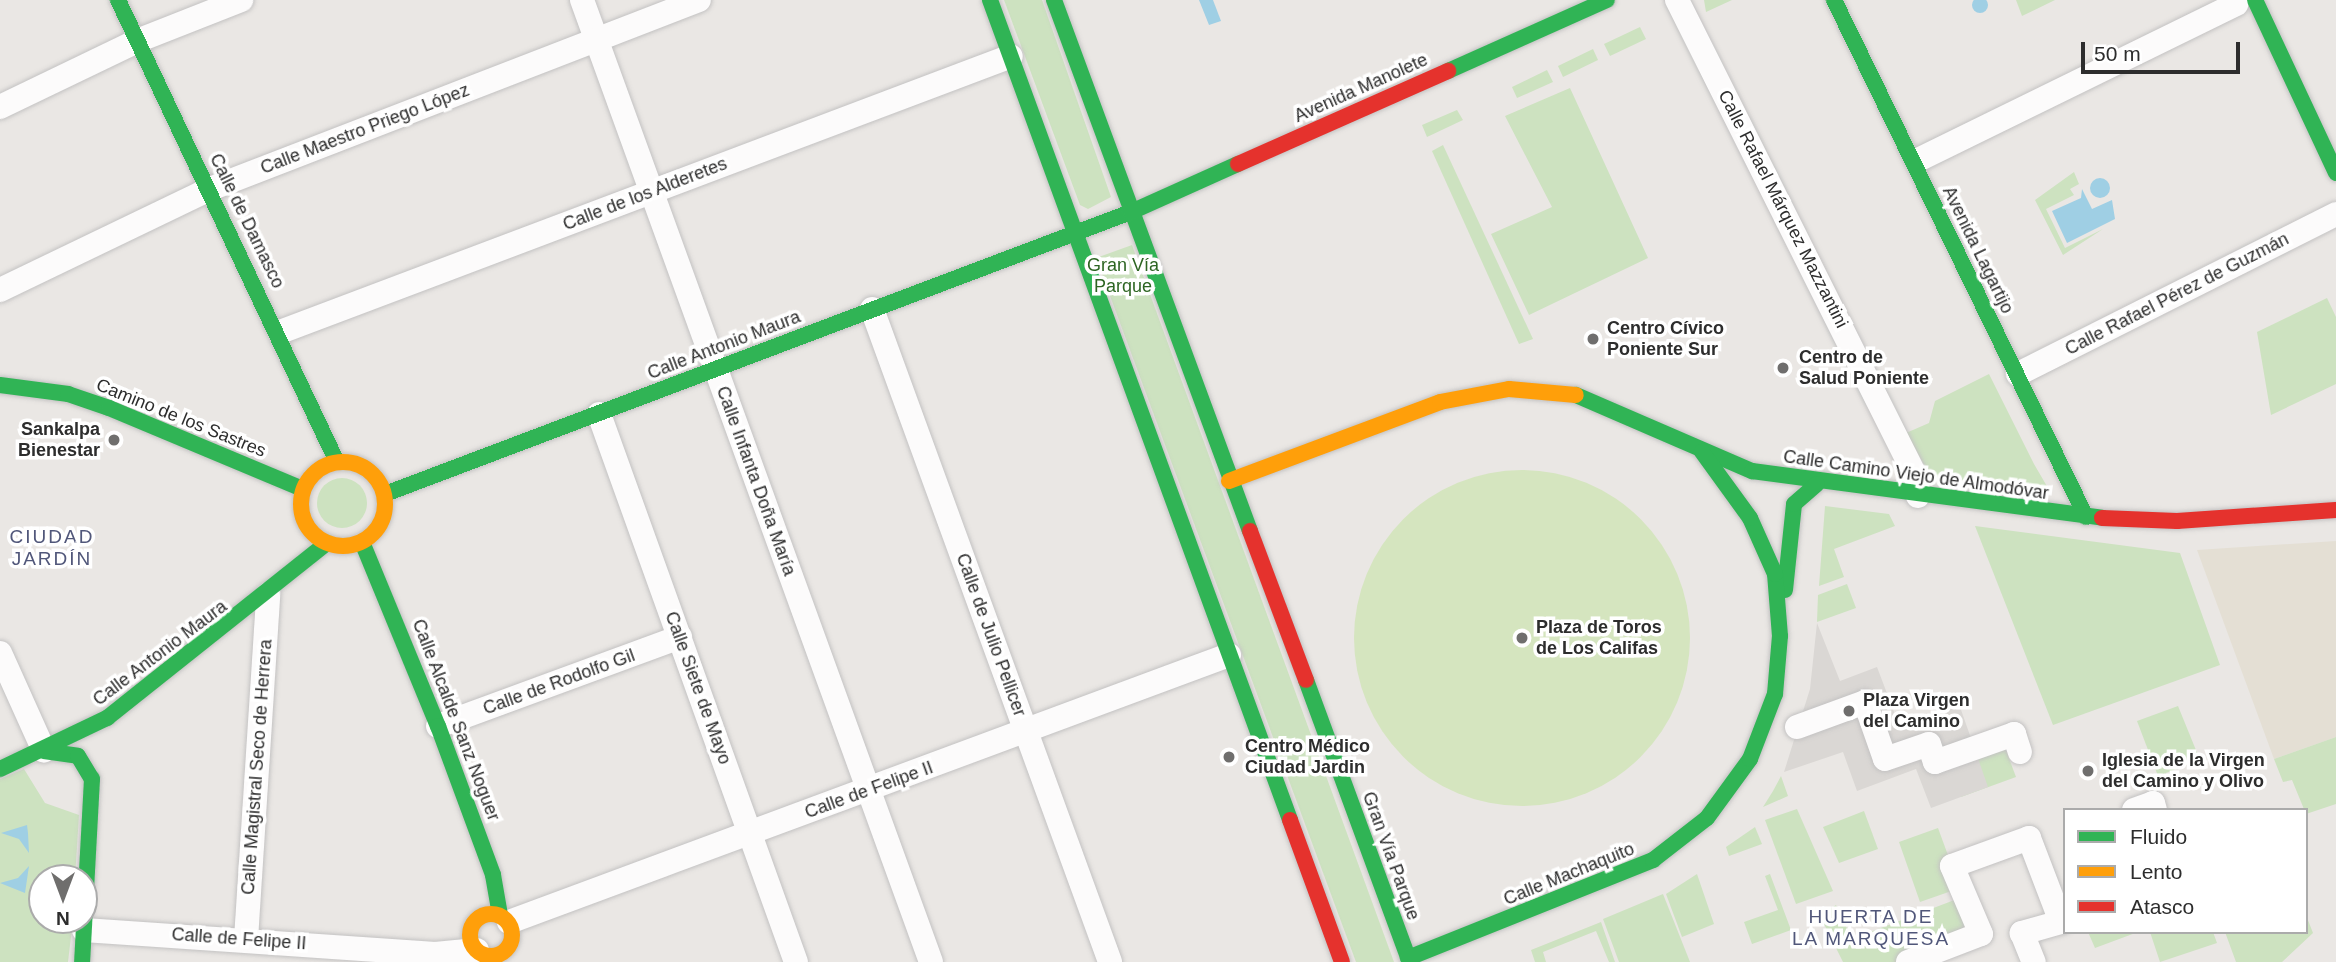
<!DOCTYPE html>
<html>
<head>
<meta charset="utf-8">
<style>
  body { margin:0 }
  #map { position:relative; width:2336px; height:962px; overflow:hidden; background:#eae7e4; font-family:Arial,sans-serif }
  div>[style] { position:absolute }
  .education>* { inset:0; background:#e4dfd4 }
  .green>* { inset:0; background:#cde2c0 }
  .round { border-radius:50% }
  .pitch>* { inset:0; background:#d5e5bf }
  .plaza>* { inset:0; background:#dad7d4 }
  .water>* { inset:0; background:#9fcfe4 }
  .roads { filter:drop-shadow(0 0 2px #c3c2c2) drop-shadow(0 0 2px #c3c2c2) }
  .street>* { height:24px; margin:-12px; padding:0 12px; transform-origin:12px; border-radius:12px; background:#fcfbfb }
  .fast>* { height:16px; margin:-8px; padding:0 8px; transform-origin:8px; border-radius:8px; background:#30b455 }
  .slow>* { height:16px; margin:-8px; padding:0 8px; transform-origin:8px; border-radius:8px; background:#ff9f0a }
  .slow>.ring { margin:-8px; padding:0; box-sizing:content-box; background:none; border:16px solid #ff9f0a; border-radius:50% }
  .jam>* { height:16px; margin:-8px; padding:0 8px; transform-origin:8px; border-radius:8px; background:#e5322d }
  .dots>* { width:19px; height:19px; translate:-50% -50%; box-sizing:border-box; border:4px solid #fff; border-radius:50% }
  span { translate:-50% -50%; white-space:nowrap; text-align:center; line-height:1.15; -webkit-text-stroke:7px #fff; paint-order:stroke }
  .street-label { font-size:18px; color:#2d2d2d }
  .park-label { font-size:18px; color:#2d6522 }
  .poi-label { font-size:18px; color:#2d2d2d; font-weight:700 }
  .left { translate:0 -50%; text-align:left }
  .right { translate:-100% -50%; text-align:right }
  .neighbourhood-label { font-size:19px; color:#51577a; letter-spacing:2px }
  .legend { position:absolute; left:2063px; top:808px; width:245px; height:126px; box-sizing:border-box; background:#fff; border:2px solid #ababab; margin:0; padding:9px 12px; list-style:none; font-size:21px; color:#2d2d2d }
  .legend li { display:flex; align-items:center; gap:14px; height:35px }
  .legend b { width:35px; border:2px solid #ababab }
  .north { position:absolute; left:28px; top:864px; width:70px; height:70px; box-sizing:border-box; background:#fff; border:2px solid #ababab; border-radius:50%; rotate:180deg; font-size:19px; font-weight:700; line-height:28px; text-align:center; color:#2d2d2d }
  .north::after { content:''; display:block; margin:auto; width:24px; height:32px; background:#6f6e6d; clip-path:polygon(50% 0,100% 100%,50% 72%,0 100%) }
  .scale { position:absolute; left:2081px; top:42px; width:159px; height:32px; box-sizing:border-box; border:4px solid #2d2d2d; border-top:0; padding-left:9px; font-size:21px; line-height:24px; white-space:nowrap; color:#2d2d2d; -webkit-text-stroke:5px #fff; paint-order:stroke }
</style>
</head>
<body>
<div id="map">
  <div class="education">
    <div style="clip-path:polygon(2336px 541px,2336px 737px,2274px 759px,2197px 550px)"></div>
  </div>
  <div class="green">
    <div style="clip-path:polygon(1004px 0,1042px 0,1111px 197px,1088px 209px,1080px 205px)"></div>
    <div style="clip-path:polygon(1704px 0,1732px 0,1706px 12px)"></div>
    <div style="clip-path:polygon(2016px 0,2055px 0,2022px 16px)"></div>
    <div style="clip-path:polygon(1640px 27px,1646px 39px,1610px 56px,1604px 44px)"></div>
    <div style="clip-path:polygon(1593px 49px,1598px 60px,1563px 77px,1558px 66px)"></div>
    <div style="clip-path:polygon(1547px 70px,1553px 82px,1517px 98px,1512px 87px)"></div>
    <div style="clip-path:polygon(1570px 88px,1648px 258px,1529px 315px,1491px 234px,1552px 207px,1505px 116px)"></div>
    <div style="clip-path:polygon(1457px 110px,1463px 120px,1427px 137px,1422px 125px)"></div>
    <div style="clip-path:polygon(1443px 145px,1533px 339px,1519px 344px,1432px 151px)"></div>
    <div style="clip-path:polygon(2074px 172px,2079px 184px,2070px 189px,2074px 195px,2046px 209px,2065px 248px,2103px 229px,2063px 255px,2035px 200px)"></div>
    <div style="clip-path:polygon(1132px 245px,1394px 962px,1356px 962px,1096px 258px)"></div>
    <div style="clip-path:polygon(2327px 298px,2336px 317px,2336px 384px,2271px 415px,2257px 332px)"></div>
    <div style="clip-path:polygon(1989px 374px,2034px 464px,2048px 488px,1948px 479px,1946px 486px,1929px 473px,1906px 433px,1929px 423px,1935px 401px)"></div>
    <div class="round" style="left:317px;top:478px;width:50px;height:50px"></div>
    <div style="clip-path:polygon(1825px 506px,1889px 514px,1895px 526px,1834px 549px,1844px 577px,1819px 586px)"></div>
    <div style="clip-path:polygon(1975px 526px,2180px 553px,2220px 665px,2053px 725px)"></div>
    <div style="clip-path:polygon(1847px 584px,1856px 608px,1817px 622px,1818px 595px)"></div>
    <div style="clip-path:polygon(2178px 706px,2200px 760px,2158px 776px,2137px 721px)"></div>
    <div style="clip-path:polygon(2336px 737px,2336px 804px,2306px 814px,2292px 780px,2283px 782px,2274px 759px)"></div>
    <div style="clip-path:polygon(2004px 745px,2016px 777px,1961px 797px,1950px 765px)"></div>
    <div style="clip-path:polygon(24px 769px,45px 803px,79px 815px,75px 878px,42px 878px,42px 920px,73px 920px,68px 962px,0 962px,0 779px)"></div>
    <div style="clip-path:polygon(1781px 776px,1788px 796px,1763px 807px,1773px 791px)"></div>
    <div style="clip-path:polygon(1797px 809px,1833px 891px,1796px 904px,1765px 820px)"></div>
    <div style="clip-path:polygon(1864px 811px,1878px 849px,1839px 863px,1823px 827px)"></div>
    <div style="clip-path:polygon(1755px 827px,1762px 844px,1729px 856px,1726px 847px)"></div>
    <div style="clip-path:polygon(1938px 828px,1960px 888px,1920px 902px,1899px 842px)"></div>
    <div style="clip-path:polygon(1697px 874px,1714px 924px,1682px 937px,1666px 894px)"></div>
    <div style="clip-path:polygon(1770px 874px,1791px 930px,1752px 944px,1744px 922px,1778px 910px,1765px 876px)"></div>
    <div style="clip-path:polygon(1663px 894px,1690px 962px,1619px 962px,1603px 919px)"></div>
    <div style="clip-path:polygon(1965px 896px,1981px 934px,1908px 962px,1843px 962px,1820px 916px,1836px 905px,1852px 939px)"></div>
    <div style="clip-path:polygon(2306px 915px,2313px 933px,2282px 962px,2236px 962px,2225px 932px,2306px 932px)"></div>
    <div style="clip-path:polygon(1601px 922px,1615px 962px,1609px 962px,1596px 931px,1543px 952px,1546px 962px,1535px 962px,1531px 950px)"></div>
    <div style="clip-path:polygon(2088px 932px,2138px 932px,2095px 948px)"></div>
    <div style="clip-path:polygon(2150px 932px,2213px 932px,2217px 943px,2160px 962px)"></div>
  </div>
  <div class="pitch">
    <div class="round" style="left:1354px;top:470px;width:336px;height:336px"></div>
  </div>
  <div class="plaza">
    <div style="clip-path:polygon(1817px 623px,1840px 681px,1877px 667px,1899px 725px,1959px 704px,1988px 787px,1931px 808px,1916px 769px,1857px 791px,1843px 752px,1784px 772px,1810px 689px)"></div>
  </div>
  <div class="water">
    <div class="round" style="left:1972px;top:-3px;width:16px;height:16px"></div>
    <div style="clip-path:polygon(1199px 0,1213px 0,1221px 21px,1209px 25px)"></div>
    <div class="round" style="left:2090px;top:178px;width:20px;height:20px"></div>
    <div style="clip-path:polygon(2082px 189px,2092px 209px,2112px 200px,2115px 219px,2067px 243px,2052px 211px,2081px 198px)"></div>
    <div style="clip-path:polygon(27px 825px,28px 833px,29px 853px,19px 839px,1px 833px)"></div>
    <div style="clip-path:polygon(29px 866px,25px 893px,0 883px,18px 878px)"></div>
  </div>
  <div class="roads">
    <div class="street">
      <div style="left:582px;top:0;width:1023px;rotate:70.06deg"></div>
      <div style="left:1677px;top:0;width:536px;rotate:63.39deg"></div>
      <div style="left:1917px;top:479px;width:17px;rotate:87deg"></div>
      <div style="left:0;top:107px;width:152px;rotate:-25.7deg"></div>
      <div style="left:137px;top:41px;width:112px;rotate:-21.5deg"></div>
      <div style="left:1922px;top:158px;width:350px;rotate:-26.1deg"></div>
      <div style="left:0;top:290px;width:233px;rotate:-25.7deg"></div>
      <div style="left:210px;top:189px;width:524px;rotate:-21.13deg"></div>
      <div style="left:872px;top:309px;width:695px;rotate:69.97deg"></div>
      <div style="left:280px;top:332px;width:781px;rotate:-20.68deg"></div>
      <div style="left:2018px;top:374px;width:356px;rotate:-26.7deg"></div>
      <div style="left:599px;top:414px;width:582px;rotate:70.23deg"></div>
      <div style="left:0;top:653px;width:107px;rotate:65.8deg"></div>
      <div style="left:438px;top:726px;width:258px;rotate:-20.2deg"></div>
      <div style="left:1797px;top:727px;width:72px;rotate:-20.2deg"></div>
      <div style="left:1865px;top:702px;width:60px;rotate:70.7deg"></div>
      <div style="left:1885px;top:759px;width:46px;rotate:-18.8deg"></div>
      <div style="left:1929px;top:744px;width:19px;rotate:72deg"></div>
      <div style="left:1935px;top:762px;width:84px;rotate:-19.5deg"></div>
      <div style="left:2014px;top:734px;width:19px;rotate:72deg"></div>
      <div style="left:2134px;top:810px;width:20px;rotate:-20deg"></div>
      <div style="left:2153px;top:803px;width:7px;rotate:74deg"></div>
      <div style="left:509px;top:922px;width:768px;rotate:-20.35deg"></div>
      <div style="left:84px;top:930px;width:352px;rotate:3.9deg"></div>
      <div style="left:435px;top:954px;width:42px;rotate:-5.4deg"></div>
      <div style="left:246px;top:939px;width:345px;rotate:-86.3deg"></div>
      <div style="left:1908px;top:962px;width:78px;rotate:-21deg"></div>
      <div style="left:1981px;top:934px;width:74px;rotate:-113.1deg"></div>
      <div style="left:1952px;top:866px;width:82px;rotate:-20deg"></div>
      <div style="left:2029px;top:838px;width:90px;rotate:69.1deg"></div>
      <div style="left:2061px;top:922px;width:41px;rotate:164.2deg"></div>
      <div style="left:2022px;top:933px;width:31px;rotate:68deg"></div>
    </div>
    <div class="fast">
      <div style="left:118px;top:0;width:511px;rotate:64.64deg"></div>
      <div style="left:990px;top:0;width:873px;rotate:69.9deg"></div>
      <div style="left:1054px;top:0;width:566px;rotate:69.74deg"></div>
      <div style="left:1834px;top:0;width:575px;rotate:64.01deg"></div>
      <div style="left:2255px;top:0;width:191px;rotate:64.9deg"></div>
      <div style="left:1448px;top:71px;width:174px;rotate:-24.1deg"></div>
      <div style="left:0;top:385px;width:69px;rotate:7.5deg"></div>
      <div style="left:68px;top:394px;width:43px;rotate:18.9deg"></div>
      <div style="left:109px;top:408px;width:210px;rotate:22.7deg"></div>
      <div style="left:1576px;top:395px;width:192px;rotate:23.4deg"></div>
      <div style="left:1752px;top:471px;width:353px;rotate:7.6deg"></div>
      <div style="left:385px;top:494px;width:798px;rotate:-20.71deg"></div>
      <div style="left:1131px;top:212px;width:117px;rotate:-24.2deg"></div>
      <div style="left:362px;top:542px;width:199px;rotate:67.6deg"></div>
      <div style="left:438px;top:726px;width:159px;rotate:69.7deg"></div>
      <div style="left:493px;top:875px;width:41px;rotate:80.1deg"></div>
      <div style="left:1785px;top:590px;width:86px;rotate:-84deg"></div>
      <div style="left:1794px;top:504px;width:30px;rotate:-41deg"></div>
      <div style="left:1306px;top:680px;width:301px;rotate:69.8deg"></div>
      <div style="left:44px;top:751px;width:34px;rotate:8deg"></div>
      <div style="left:78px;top:756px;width:27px;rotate:59deg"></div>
      <div style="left:92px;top:779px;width:183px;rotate:93.1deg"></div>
      <div style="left:0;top:769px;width:119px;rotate:-25.5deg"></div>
      <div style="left:107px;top:718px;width:281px;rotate:-38.5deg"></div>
      <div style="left:1408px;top:958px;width:264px;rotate:-21.8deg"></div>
      <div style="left:1653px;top:860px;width:68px;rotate:-37.9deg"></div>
      <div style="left:1707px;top:818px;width:73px;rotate:-53.9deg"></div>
      <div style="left:1750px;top:759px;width:70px;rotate:-69deg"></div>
      <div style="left:1775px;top:694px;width:58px;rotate:-85.1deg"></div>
      <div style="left:1780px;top:636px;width:62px;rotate:-94.6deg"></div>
      <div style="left:1775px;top:574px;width:61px;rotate:-114.1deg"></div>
      <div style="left:1750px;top:518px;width:82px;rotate:-126deg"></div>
    </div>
    <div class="slow">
      <div class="ring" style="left:301px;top:462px;width:68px;height:68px"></div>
      <div style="left:1229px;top:481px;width:225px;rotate:-20.5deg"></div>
      <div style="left:1440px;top:402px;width:70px;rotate:-10.7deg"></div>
      <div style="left:1509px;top:389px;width:67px;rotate:5.1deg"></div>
      <div class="ring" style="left:470px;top:914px;width:26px;height:26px"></div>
    </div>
    <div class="jam">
      <div style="left:1238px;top:164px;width:230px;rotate:-23.9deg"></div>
      <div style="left:2102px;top:518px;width:75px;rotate:2.3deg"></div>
      <div style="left:2177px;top:521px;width:159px;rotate:-4deg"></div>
      <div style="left:1250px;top:531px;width:159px;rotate:69.4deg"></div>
      <div style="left:1290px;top:820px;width:151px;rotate:69.9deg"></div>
    </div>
  </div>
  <div class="dots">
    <div style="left:1593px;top:339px;background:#6f6e6d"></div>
    <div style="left:1783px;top:368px;background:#6f6e6d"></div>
    <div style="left:114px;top:440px;background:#6f6e6d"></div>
    <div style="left:1522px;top:638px;background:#6f6e6d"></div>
    <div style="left:1849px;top:711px;background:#6f6e6d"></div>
    <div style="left:1229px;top:757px;background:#6f6e6d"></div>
    <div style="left:2088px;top:771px;background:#6f6e6d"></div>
  </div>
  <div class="street-label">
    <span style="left:1361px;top:88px;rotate:-24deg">Avenida Manolete</span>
    <span style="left:365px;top:129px;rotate:-21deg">Calle Maestro Priego López</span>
    <span style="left:645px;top:194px;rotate:-21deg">Calle de los Alderetes</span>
    <span style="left:1783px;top:209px;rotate:63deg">Calle Rafael Márquez Mazzantini</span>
    <span style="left:247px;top:221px;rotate:64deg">Calle de Damasco</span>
    <span style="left:1978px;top:250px;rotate:64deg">Avenida Lagartijo</span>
    <span style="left:2177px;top:294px;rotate:-27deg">Calle Rafael Pérez de Guzmán</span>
    <span style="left:724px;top:345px;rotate:-21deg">Calle Antonio Maura</span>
    <span style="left:181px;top:418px;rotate:22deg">Camino de los Sastres</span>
    <span style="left:1916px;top:475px;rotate:8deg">Calle Camino Viejo de Almodóvar</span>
    <span style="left:756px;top:481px;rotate:70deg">Calle Infanta Doña María</span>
    <span style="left:991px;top:635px;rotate:70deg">Calle de Julio Pellicer</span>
    <span style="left:160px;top:653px;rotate:-37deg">Calle Antonio Maura</span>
    <span style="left:559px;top:682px;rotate:-20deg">Calle de Rodolfo Gil</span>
    <span style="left:698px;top:688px;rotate:70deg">Calle Siete de Mayo</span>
    <span style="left:456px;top:720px;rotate:69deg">Calle Alcalde Sanz Noguer</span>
    <span style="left:257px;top:767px;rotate:-86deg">Calle Magistral Seco de Herrera</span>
    <span style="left:869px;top:790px;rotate:-20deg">Calle de Felipe II</span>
    <span style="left:1391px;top:856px;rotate:70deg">Gran Vía Parque</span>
    <span style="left:1569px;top:874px;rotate:-22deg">Calle Machaquito</span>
    <span style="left:239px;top:939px;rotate:4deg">Calle de Felipe II</span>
  </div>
  <div class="park-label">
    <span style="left:1123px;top:276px">Gran Vía<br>Parque</span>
  </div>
  <div class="poi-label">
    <span class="left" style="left:1607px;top:339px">Centro Cívico<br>Poniente Sur</span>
    <span class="left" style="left:1799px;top:368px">Centro de<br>Salud Poniente</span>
    <span class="right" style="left:100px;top:440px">Sankalpa<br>Bienestar</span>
    <span class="left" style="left:1536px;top:638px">Plaza de Toros<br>de Los Califas</span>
    <span class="left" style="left:1863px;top:711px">Plaza Virgen<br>del Camino</span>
    <span class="left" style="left:1245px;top:757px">Centro Médico<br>Ciudad Jardin</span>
    <span class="left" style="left:2102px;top:771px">Iglesia de la Virgen<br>del Camino y Olivo</span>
  </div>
  <div class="neighbourhood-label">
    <span style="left:52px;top:548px">CIUDAD<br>JARDÍN</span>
    <span style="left:1871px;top:928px">HUERTA DE<br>LA MARQUESA</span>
  </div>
  <ul class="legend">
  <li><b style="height:9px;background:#30b455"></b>Fluido</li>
  <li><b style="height:9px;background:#ff9f0a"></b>Lento</li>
  <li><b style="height:9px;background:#e5322d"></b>Atasco</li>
  </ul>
  <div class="north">N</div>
  <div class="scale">50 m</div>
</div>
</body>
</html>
